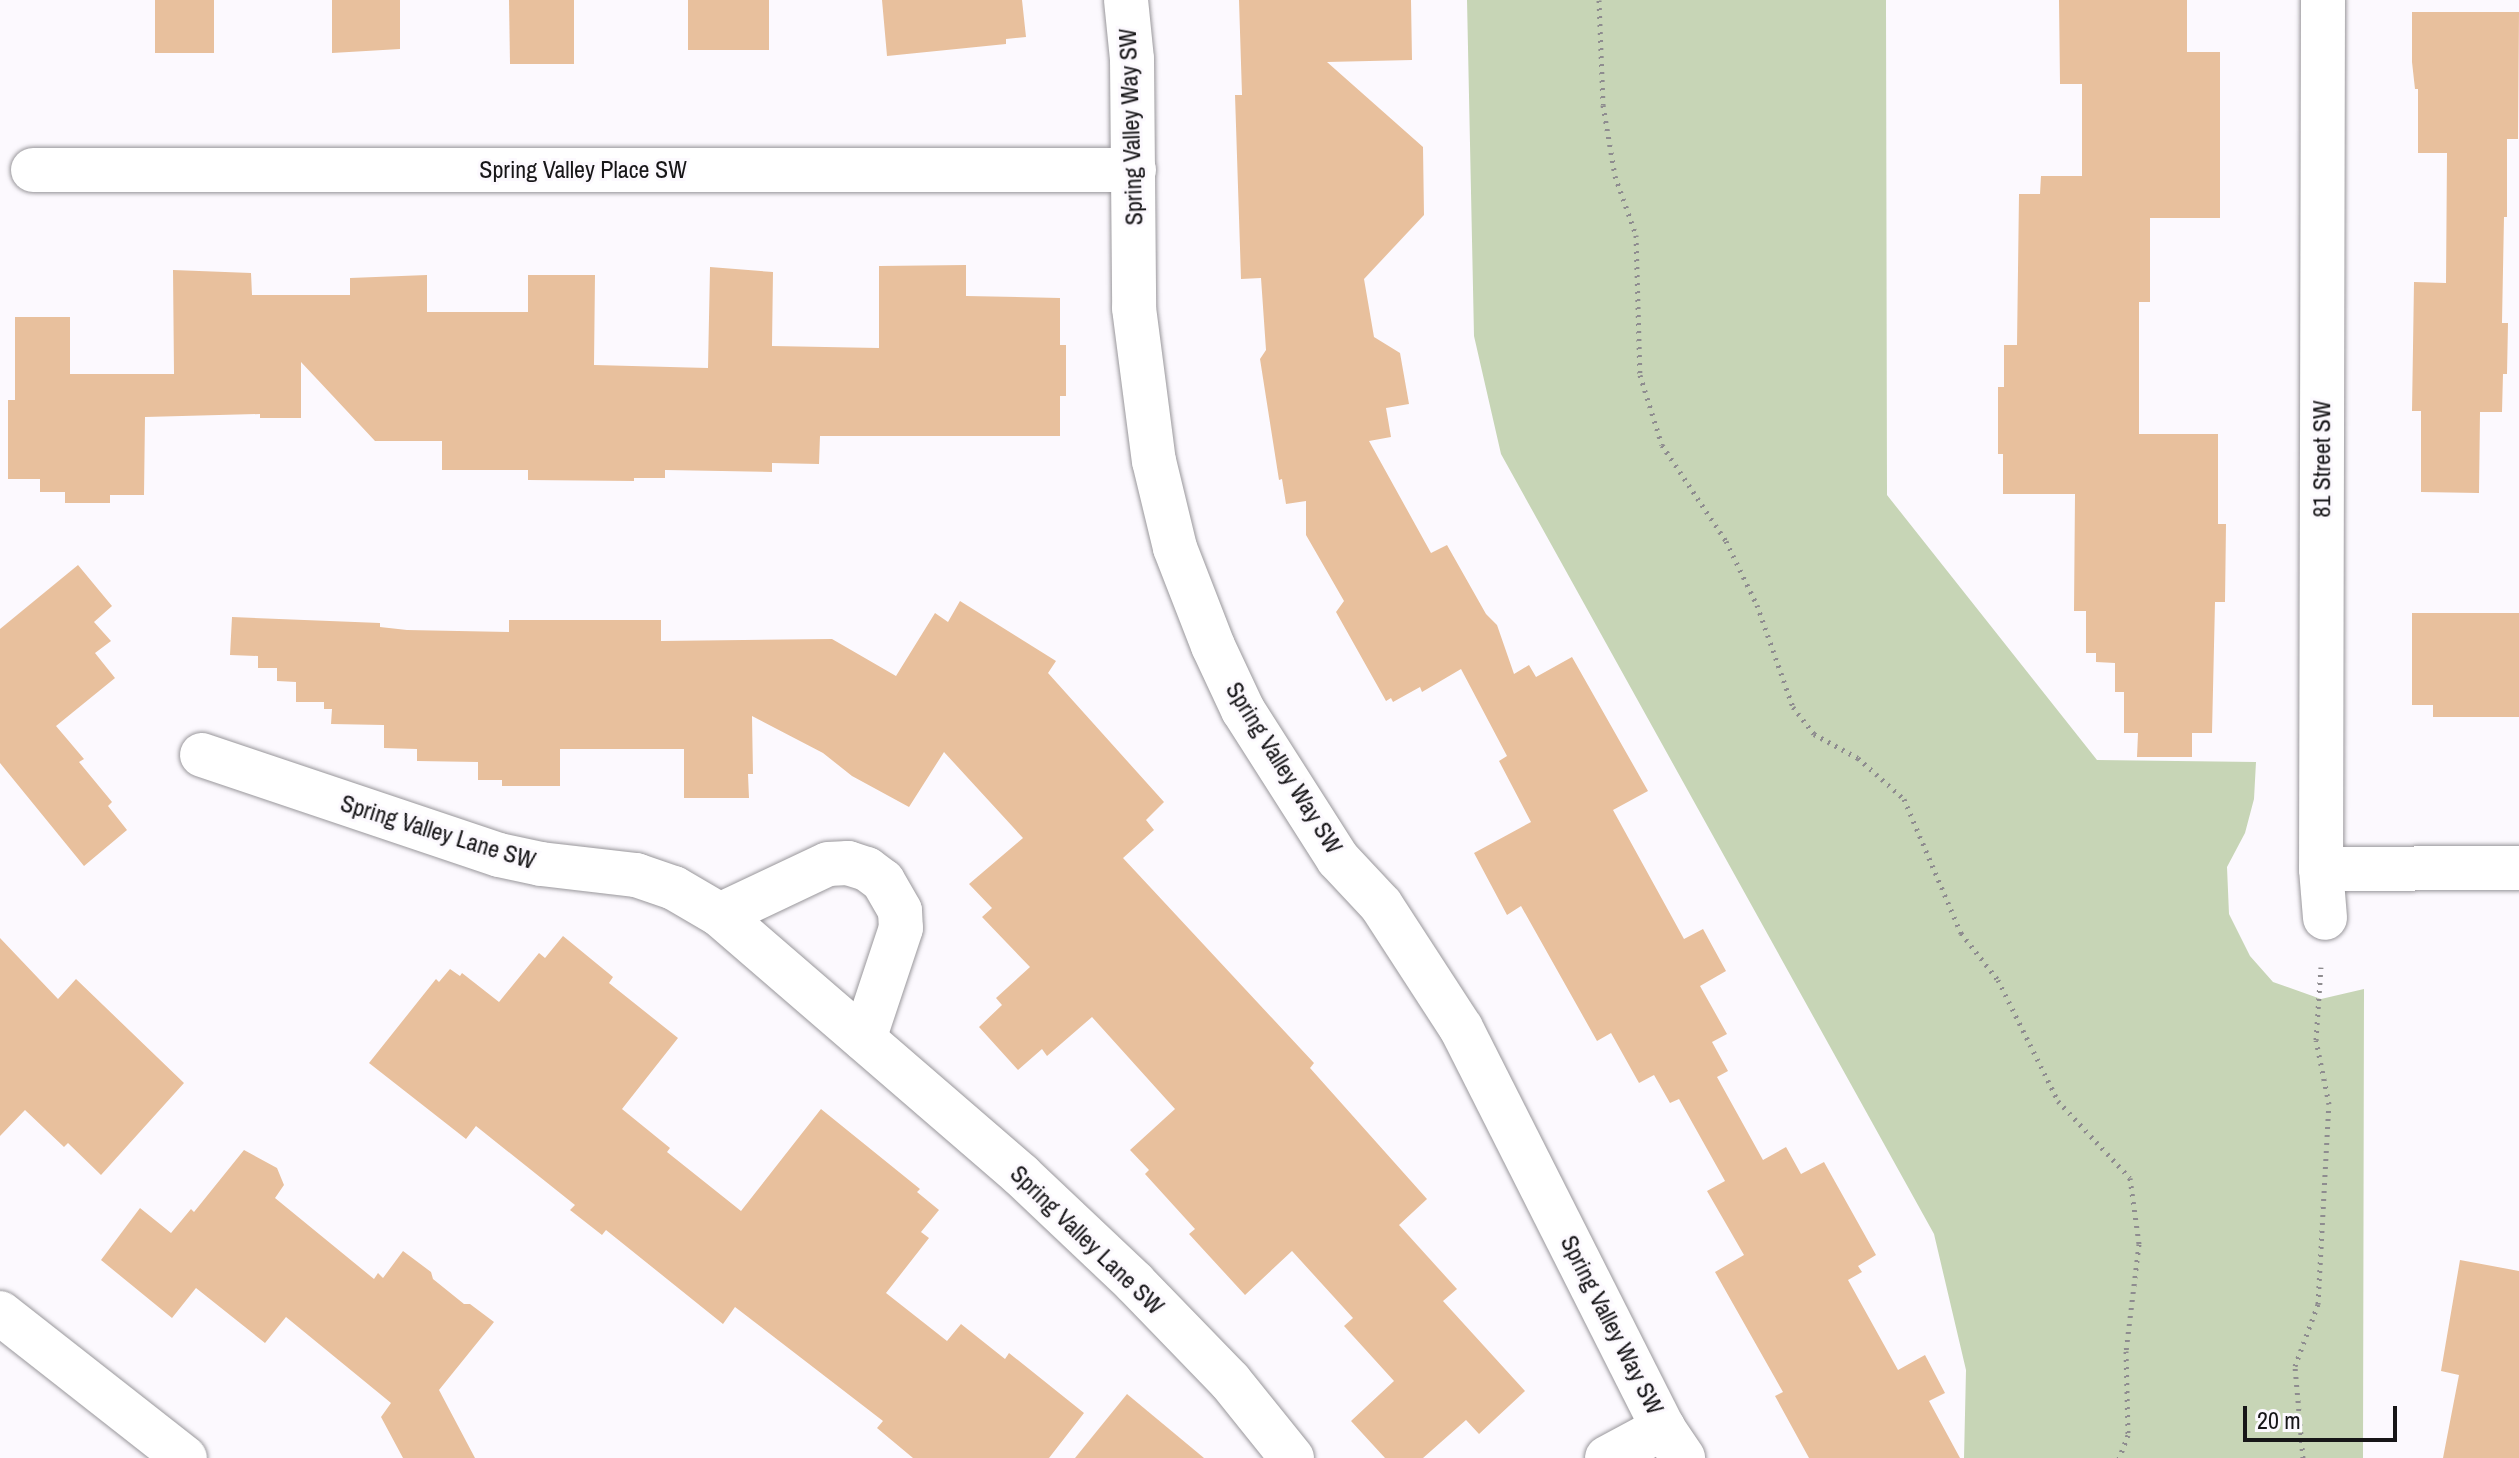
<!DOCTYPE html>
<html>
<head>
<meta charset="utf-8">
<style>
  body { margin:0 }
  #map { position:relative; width:2519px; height:1458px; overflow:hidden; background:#fcf9fe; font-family:"Archivo Narrow",sans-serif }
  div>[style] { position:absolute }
  .green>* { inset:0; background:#c7d5b6 }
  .building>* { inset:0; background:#e8c09d }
  .path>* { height:5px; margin-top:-2.5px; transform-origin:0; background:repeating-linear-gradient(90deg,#8e8c8f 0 2px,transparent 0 8px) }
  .roads { filter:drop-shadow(0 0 2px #99979b) drop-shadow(0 0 2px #99979b) }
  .minor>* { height:44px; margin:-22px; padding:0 22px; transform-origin:22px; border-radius:22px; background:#fff }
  span { translate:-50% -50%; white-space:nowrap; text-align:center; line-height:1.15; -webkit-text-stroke:6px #fcf9fe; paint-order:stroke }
  .street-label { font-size:24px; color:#171618 }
  .scale { position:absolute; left:2243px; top:1406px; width:154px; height:36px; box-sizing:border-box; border:4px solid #171618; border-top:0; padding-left:10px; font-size:24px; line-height:28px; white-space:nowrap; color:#171618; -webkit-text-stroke:6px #fcf9fe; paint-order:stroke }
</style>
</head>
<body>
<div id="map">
  <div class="green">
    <div style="clip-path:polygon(1467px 0,1886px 0,1887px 495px,2097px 760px,2256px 762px,2254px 799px,2245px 833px,2227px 867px,2229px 914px,2250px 956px,2273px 982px,2321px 999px,2364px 989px,2363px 1458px,1964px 1458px,1966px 1370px,1934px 1234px,1501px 454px,1474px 336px)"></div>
  </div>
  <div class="building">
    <div style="clip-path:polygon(155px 0,214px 0,214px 53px,155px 53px)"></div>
    <div style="clip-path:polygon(332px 0,400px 0,400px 49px,332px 53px)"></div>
    <div style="clip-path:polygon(509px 0,574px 0,574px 64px,510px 64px)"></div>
    <div style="clip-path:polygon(688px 0,769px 0,769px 50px,688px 50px)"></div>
    <div style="clip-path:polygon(882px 0,1022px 0,1026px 37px,1006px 39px,1006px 44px,887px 56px)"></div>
    <div style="clip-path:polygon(1239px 0,1411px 0,1412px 60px,1327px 62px,1423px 147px,1424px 215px,1364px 279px,1374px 337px,1400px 353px,1409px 404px,1386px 408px,1391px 437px,1369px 441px,1431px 553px,1447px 545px,1486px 614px,1497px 625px,1514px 674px,1529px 665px,1536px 677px,1572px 657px,1648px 791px,1613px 810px,1684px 939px,1703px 929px,1726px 971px,1700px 986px,1727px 1034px,1712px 1042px,1728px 1071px,1717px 1077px,1763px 1160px,1786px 1147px,1801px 1174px,1824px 1162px,1876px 1255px,1858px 1266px,1862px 1272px,1848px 1280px,1898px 1370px,1925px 1355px,1945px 1393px,1929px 1401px,1960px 1458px,1809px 1458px,1775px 1396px,1783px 1392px,1715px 1272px,1744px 1255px,1707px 1191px,1725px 1181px,1679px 1099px,1670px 1103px,1654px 1075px,1639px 1083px,1611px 1033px,1597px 1041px,1521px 906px,1507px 915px,1474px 853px,1531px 822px,1499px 761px,1507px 756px,1461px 669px,1422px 692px,1420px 687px,1393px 702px,1391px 698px,1386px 701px,1336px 612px,1344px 601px,1306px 535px,1306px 501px,1286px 504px,1282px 479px,1279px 480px,1260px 359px,1266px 350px,1261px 278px,1241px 279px,1235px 95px,1242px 95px)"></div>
    <div style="clip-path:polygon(2059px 0,2187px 0,2187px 52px,2220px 52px,2220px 218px,2150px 218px,2150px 302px,2139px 302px,2139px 434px,2218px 434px,2218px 524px,2226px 524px,2225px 602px,2215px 602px,2212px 733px,2192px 733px,2192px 757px,2137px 757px,2138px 733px,2124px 733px,2124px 692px,2115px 692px,2115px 663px,2096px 662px,2096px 653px,2086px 653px,2086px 611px,2074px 611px,2075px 494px,2003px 494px,2003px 454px,1998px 454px,1998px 387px,2004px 387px,2004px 345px,2017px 345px,2019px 194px,2040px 194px,2041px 176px,2082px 176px,2082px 84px,2060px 84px)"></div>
    <div style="clip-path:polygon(2412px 12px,2519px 12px,2518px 139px,2507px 139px,2507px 217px,2504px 217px,2502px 323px,2508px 323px,2507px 374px,2503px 374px,2502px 412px,2480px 412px,2479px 493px,2421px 492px,2421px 411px,2412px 411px,2414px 282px,2446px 283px,2447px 153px,2418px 153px,2418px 89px,2415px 89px,2412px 62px)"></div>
    <div style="clip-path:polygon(966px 265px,966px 296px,1060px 298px,1060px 345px,1066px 345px,1066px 396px,1060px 396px,1060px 436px,820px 436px,819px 464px,772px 463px,772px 472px,665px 470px,665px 478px,634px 478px,634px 481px,528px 480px,528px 470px,442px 470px,442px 441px,375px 441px,301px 362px,301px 418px,260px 418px,260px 414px,145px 417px,144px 495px,110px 495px,110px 503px,65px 503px,65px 492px,40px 492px,40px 479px,8px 479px,8px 400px,15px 400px,15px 317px,70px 317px,70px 374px,174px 374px,173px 270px,251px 273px,252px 295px,350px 295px,350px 278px,427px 275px,427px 312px,528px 312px,528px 275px,595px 275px,594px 365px,708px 368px,710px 267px,773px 272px,772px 346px,879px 348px,879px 266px)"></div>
    <div style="clip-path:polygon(78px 565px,112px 606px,94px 622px,111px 641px,95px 653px,115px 678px,56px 726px,84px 759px,79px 762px,112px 802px,108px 806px,127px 830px,84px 866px,0 763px,0 629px)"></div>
    <div style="clip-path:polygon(960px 601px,1056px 661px,1048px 673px,1164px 802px,1146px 820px,1154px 830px,1123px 858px,1314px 1063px,1310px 1068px,1427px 1199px,1399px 1225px,1457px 1289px,1443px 1301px,1525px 1391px,1479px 1434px,1466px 1420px,1423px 1458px,1385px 1458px,1351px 1421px,1394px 1381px,1344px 1326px,1353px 1318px,1292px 1251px,1245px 1295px,1189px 1234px,1195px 1229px,1145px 1174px,1149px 1170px,1130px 1150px,1175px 1109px,1092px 1017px,1047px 1056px,1042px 1049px,1018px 1070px,979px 1027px,1002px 1005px,996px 998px,1030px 967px,982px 917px,992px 908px,969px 884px,1023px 838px,944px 752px,909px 807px,852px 776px,823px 753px,752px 716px,753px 774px,748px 774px,749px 798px,684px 798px,684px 749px,560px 749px,560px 786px,502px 786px,502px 780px,478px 780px,478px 762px,417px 761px,417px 749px,384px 748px,384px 725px,331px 724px,332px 709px,324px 709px,324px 702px,296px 702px,296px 682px,277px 681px,277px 668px,258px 668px,258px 656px,230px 655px,232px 617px,380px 623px,380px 627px,407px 630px,509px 632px,509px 620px,661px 620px,661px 641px,832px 639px,896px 676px,935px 613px,948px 622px)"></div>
    <div style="clip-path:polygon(2412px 613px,2519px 613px,2519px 717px,2433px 717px,2433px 705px,2412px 705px)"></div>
    <div style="clip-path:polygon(563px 936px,613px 977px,609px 983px,678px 1038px,622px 1109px,670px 1148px,667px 1152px,741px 1211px,821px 1109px,920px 1189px,917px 1192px,939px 1210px,921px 1232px,929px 1238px,886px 1293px,947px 1341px,961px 1324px,1005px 1359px,1009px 1353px,1084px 1413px,1049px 1458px,913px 1458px,877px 1428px,883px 1421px,735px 1307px,723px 1324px,606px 1230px,602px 1235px,570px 1210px,575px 1205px,476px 1126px,466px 1139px,369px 1063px,436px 979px,439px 982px,450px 969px,460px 976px,462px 973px,499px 1002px,539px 953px,545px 958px)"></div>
    <div style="clip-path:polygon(0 938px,58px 999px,76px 979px,184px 1083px,101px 1175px,68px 1143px,64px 1147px,25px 1110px,0 1136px)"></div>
    <div style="clip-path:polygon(244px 1150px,277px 1168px,284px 1185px,275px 1198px,374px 1279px,378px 1273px,383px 1278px,403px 1251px,431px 1272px,433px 1279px,464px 1304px,470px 1304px,494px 1322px,439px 1390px,475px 1458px,403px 1458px,381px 1417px,391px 1403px,286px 1317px,265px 1343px,196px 1288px,172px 1318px,101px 1260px,140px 1208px,171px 1233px,191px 1209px,194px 1212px)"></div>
    <div style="clip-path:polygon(2460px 1260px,2519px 1271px,2519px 1458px,2443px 1458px,2459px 1375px,2441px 1371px)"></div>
    <div style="clip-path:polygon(1127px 1394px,1204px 1458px,1075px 1458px)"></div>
  </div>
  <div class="path">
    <div style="left:1599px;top:0;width:105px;rotate:87.8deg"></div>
    <div style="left:1603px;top:105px;width:72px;rotate:80.4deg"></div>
    <div style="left:1615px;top:176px;width:63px;rotate:70.4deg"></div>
    <div style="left:1636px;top:235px;width:140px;rotate:88.4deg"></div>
    <div style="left:1640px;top:375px;width:73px;rotate:72.6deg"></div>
    <div style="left:1662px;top:445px;width:115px;rotate:56.3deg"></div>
    <div style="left:1726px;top:541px;width:71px;rotate:64.2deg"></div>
    <div style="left:1757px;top:605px;width:108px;rotate:70.6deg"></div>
    <div style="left:1793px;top:707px;width:34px;rotate:52deg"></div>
    <div style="left:1814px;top:734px;width:50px;rotate:28.6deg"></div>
    <div style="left:1858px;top:758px;width:62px;rotate:41.7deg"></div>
    <div style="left:1904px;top:799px;width:146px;rotate:67deg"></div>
    <div style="left:1961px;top:933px;width:60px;rotate:51.8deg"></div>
    <div style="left:1998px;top:980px;width:135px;rotate:63.6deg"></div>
    <div style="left:2058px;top:1101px;width:105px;rotate:46.9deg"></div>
    <div style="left:2130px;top:1178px;width:67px;rotate:82.2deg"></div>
    <div style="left:2139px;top:1244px;width:108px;rotate:96.9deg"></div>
    <div style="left:2126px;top:1351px;width:84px;rotate:88.6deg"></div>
    <div style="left:2128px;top:1435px;width:25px;rotate:111deg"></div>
    <div style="left:2303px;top:1458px;width:92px;rotate:-95deg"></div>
    <div style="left:2295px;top:1366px;width:66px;rotate:-69.6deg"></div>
    <div style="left:2318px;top:1304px;width:200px;rotate:-86.9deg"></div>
    <div style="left:2329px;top:1104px;width:65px;rotate:-101.5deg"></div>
    <div style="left:2316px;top:1040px;width:73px;rotate:-86.1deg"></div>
  </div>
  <div class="roads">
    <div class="minor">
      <div style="left:1126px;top:0;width:59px;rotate:84.2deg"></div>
      <div style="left:1132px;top:59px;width:249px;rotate:89.5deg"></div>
      <div style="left:1134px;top:308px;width:154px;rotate:82.6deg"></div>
      <div style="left:1154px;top:461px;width:89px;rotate:76.4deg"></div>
      <div style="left:1175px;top:548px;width:105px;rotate:68.8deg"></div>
      <div style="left:1213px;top:646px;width:71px;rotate:64.9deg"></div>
      <div style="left:1243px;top:710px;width:177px;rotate:57.5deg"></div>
      <div style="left:1338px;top:859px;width:63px;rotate:46.9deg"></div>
      <div style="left:1381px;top:905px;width:147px;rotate:57deg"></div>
      <div style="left:1461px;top:1028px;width:448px;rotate:63.2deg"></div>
      <div style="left:1663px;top:1428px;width:36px;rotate:56deg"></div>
      <div style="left:2323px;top:0;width:869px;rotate:90.13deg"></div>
      <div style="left:2321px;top:869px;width:49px;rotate:85.3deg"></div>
      <div style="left:33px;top:170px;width:1101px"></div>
      <div style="left:202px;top:755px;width:313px;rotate:18.6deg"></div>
      <div style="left:499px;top:855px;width:43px;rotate:12.1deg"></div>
      <div style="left:541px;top:864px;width:96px;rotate:6.6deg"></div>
      <div style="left:636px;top:875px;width:40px;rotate:18.9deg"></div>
      <div style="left:674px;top:888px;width:53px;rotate:30.4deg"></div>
      <div style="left:720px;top:915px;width:398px;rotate:40.8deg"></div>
      <div style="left:1021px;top:1175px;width:156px;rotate:43.4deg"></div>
      <div style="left:1134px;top:1282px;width:138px;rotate:45.9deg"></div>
      <div style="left:1230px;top:1381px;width:99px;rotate:51.2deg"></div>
      <div style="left:2321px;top:869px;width:198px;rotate:-0.3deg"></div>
      <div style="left:720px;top:915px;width:119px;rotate:-25.3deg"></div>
      <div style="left:828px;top:864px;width:20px;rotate:-3deg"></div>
      <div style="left:848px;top:863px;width:20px;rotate:18deg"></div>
      <div style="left:867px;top:869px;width:20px;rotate:37deg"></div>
      <div style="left:883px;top:881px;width:34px;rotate:60deg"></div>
      <div style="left:900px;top:911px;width:17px;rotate:87deg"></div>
      <div style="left:901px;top:928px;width:117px;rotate:108.4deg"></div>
      <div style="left:0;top:1313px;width:235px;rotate:38.1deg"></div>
      <div style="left:1607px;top:1458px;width:64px;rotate:-28.2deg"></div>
    </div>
  </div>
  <div class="street-label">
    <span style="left:1131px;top:127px;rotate:-92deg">Spring Valley Way SW</span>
    <span style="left:583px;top:170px">Spring Valley Place SW</span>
    <span style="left:2322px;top:459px;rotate:-90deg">81 Street SW</span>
    <span style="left:1284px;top:768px;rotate:58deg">Spring Valley Way SW</span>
    <span style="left:438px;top:832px;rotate:17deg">Spring Valley Lane SW</span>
    <span style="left:1087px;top:1240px;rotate:44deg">Spring Valley Lane SW</span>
    <span style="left:1612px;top:1325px;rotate:63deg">Spring Valley Way SW</span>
  </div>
  <div class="scale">20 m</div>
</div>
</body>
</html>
